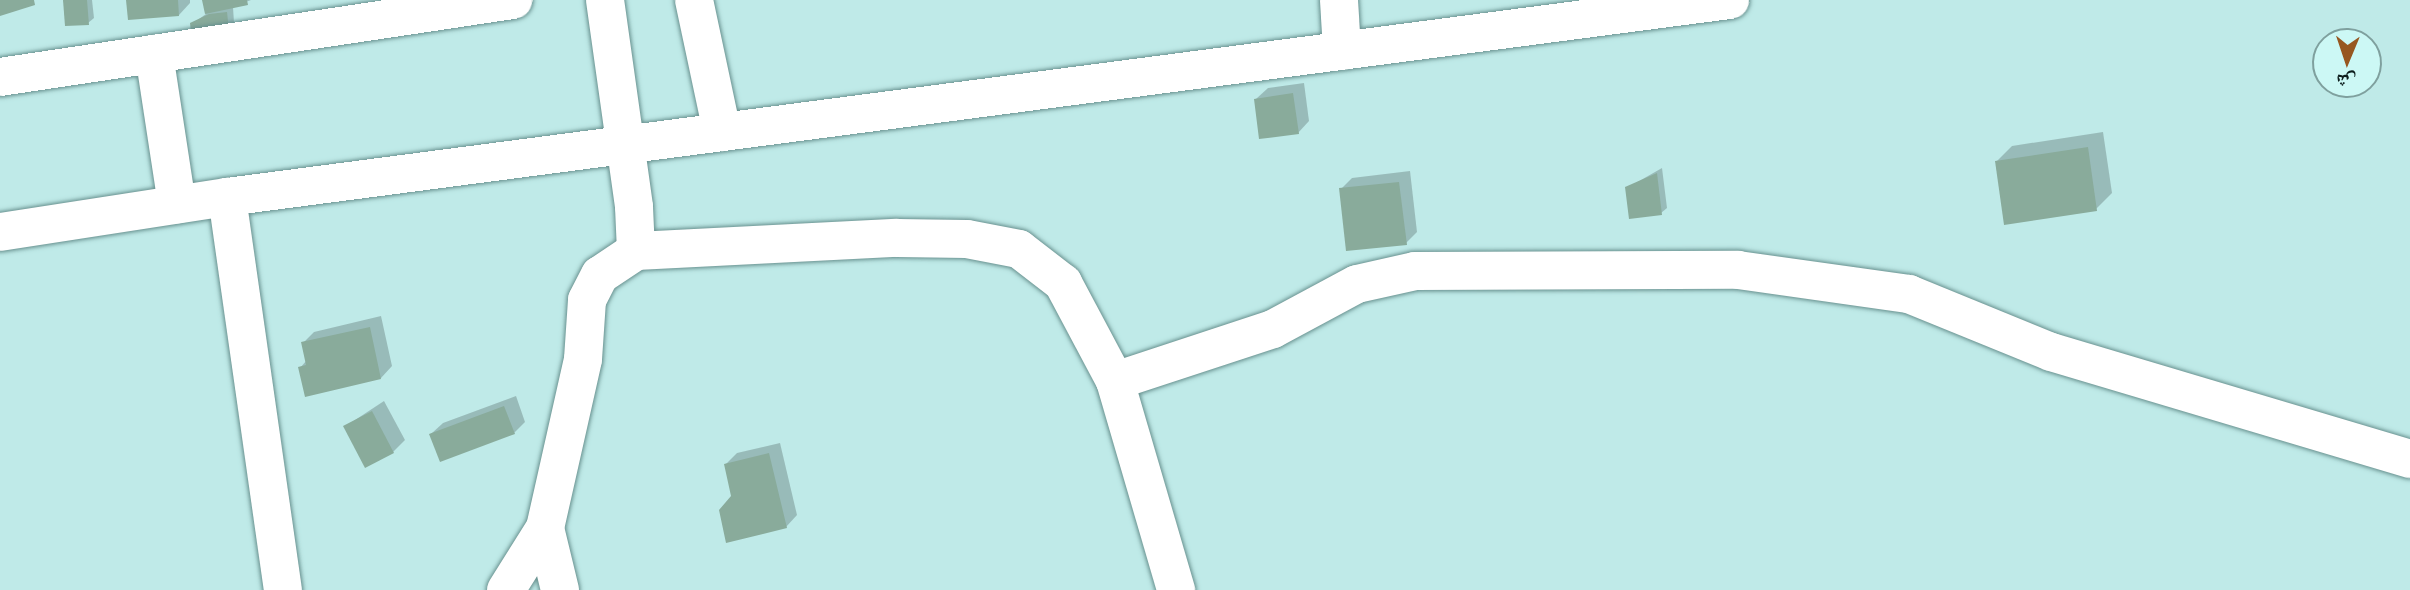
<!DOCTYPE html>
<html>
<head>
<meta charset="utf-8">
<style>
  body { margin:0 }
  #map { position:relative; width:2410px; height:590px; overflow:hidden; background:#bfeae8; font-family:Mulish,"Noto Naskh Arabic",sans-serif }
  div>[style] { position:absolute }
  .shadow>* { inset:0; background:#0003 }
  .building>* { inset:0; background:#89ab9b }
  .roads { filter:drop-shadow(0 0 2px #68918f) drop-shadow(0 0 2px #68918f) }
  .minor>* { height:38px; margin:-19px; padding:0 19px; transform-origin:19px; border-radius:19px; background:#fff }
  span { translate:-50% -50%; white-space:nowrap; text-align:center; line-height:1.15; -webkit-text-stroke:5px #ccf8f5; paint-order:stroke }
  .north { position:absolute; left:2312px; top:28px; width:70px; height:70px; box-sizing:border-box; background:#ccf8f5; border:2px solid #7fa09e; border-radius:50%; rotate:182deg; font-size:19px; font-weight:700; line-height:28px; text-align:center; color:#0c1d1c }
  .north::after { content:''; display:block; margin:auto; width:24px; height:32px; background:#975720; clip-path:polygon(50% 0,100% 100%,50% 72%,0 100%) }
</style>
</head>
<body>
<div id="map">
  <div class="shadow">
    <div style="clip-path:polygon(65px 0,92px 0,94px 18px,88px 23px)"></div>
    <div style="clip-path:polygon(128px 0,190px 0,190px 3px,179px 15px)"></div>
    <div style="clip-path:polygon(204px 0,251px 0,233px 7px,234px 23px,228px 28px,192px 24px,206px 14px)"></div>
    <div style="clip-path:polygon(1304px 83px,1309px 121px,1298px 133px,1256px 99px,1268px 88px)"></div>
    <div style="clip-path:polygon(2103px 132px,2112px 193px,2096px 209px,1997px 161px,2012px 146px)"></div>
    <div style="clip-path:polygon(1662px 168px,1667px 208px,1661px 213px,1627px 188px)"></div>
    <div style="clip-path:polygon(1410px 171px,1417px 232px,1406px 243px,1341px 189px,1352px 178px)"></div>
    <div style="clip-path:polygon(381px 316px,392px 366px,381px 378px,300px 368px,307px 360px,303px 343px,314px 332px)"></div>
    <div style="clip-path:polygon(516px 396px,525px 422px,514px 433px,431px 434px,443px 423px)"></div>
    <div style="clip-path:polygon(384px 401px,405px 440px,393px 452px,346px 426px)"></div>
    <div style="clip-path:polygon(780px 443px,797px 515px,786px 527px,733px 496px,725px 465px,737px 453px)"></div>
  </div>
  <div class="building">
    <div style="clip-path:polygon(0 0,34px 0,35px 5px,0 16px)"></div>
    <div style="clip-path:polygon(63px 0,87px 0,89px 25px,65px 26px)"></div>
    <div style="clip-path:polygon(126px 0,178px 0,179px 16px,128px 20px)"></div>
    <div style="clip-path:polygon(202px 0,247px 0,248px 5px,205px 14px)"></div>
    <div style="clip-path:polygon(227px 12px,229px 30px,191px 33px,190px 23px,209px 14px)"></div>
    <div style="clip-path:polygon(1293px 93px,1299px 134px,1259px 139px,1254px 99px)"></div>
    <div style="clip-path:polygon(2088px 147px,2097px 211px,2004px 225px,1995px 161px)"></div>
    <div style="clip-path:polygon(1657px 173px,1662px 215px,1629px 219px,1625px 187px)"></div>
    <div style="clip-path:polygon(1399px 182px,1407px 245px,1346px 251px,1339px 188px)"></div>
    <div style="clip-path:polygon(370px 327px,381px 379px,305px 397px,298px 367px,306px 365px,301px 342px)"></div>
    <div style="clip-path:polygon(504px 406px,515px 434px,440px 462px,429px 434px)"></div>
    <div style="clip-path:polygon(372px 411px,394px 453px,365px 468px,343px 426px)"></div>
    <div style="clip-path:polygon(769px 453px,787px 528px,726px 543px,719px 510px,731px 496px,724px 464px)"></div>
  </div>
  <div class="roads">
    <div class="minor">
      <div style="left:605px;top:0;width:209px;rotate:82deg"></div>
      <div style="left:634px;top:207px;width:44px;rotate:87.4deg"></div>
      <div style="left:694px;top:0;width:135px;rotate:78deg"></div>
      <div style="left:1339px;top:0;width:51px;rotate:86.6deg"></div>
      <div style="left:154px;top:54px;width:152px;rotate:81.3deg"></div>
      <div style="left:0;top:77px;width:519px;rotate:-8.54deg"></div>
      <div style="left:227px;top:197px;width:397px;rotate:81.9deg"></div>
      <div style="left:0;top:232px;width:230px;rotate:-8.8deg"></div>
      <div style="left:227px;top:197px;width:1516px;rotate:-7.47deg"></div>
      <div style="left:1115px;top:381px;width:166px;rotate:-18.2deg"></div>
      <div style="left:1273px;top:329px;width:95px;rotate:-28.2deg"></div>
      <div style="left:1357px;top:284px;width:59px;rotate:-12.6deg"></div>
      <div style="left:1415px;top:271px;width:323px;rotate:-0.2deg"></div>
      <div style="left:1738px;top:270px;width:173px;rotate:8deg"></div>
      <div style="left:1909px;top:294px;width:153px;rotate:22.2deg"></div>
      <div style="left:2051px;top:352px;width:375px;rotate:16.6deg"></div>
      <div style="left:545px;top:528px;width:64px;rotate:76.4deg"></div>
      <div style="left:506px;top:590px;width:73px;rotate:-57.8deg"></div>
      <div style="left:545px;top:528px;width:173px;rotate:-77.3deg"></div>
      <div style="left:583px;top:359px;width:59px;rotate:-86.1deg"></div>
      <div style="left:587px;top:300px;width:28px;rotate:-63deg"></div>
      <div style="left:600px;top:275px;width:43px;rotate:-33.7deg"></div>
      <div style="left:636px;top:251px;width:261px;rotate:-2.9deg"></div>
      <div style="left:897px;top:238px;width:70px;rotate:0.8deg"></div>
      <div style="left:967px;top:239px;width:53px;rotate:10.9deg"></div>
      <div style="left:1019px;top:249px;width:56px;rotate:37.7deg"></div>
      <div style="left:1063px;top:283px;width:111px;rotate:62deg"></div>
      <div style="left:1115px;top:381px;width:218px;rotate:73.7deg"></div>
    </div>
  </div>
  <div class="north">ش</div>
</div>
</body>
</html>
